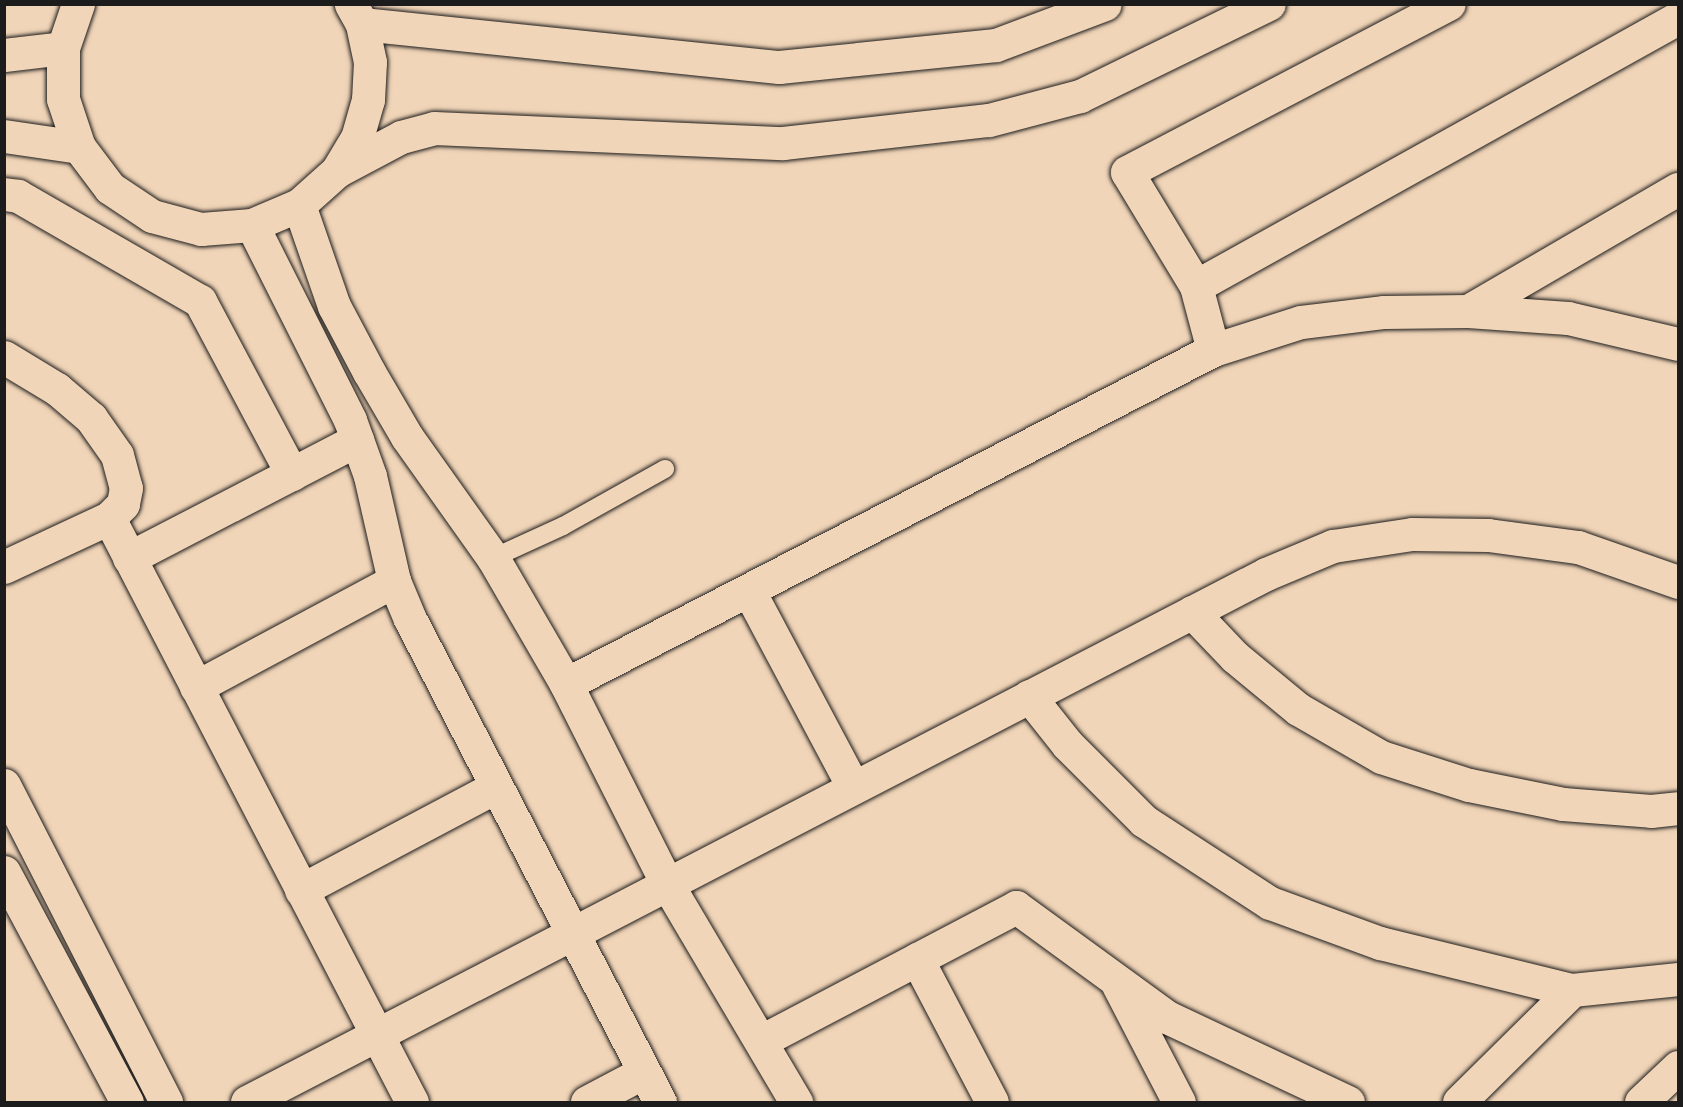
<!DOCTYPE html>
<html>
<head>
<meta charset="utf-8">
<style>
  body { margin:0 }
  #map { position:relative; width:1683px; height:1107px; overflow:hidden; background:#f1d5b8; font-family:Mali,sans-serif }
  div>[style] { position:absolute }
  .roads { filter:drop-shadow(0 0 2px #1c1c1c) drop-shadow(0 0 2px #1c1c1c) }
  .lane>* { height:18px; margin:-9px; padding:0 9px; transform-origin:9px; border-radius:9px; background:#f1d5b8 }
  .street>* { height:33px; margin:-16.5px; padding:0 16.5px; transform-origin:16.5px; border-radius:16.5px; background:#f1d5b8 }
  .secondary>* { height:33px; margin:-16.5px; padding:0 16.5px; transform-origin:16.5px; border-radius:16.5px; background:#f1d5b8 }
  span { translate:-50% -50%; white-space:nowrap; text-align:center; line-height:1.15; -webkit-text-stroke:4.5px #f1d5b8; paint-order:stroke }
  .frame { position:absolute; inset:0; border:6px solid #1c1c1c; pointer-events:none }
</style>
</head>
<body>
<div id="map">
  <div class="roads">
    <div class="lane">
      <div style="left:493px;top:558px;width:77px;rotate:-24.6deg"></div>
      <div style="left:563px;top:526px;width:117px;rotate:-29.2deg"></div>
    </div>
    <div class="street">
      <div style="left:78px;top:4px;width:46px;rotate:108.8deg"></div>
      <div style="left:63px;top:48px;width:51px;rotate:90deg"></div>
      <div style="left:63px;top:99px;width:51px;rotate:71.6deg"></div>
      <div style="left:79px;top:147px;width:51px;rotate:52.9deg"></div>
      <div style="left:110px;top:188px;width:50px;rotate:33.7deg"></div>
      <div style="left:152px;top:216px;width:51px;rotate:14.9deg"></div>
      <div style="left:201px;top:229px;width:51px;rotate:-4.5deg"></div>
      <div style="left:252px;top:225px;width:51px;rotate:-23.1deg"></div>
      <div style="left:299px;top:205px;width:51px;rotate:-41.8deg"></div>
      <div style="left:337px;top:171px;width:39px;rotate:-59deg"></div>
      <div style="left:357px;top:138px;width:40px;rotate:-74deg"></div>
      <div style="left:368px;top:100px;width:38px;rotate:-87deg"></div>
      <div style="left:370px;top:62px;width:39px;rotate:-102deg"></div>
      <div style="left:362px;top:24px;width:23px;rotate:-119deg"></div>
      <div style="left:4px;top:55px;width:59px;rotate:-6.8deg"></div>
      <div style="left:4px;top:136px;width:76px;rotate:8.3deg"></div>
      <div style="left:4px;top:194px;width:14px;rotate:8deg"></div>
      <div style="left:18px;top:196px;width:210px;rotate:30deg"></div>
      <div style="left:200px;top:301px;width:196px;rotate:62deg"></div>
      <div style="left:299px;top:205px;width:107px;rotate:70.9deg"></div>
      <div style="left:334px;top:306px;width:75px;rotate:62.1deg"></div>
      <div style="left:369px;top:372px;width:75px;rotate:59.7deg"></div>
      <div style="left:407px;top:437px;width:148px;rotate:54.6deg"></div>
      <div style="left:493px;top:558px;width:146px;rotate:59.9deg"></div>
      <div style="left:566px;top:684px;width:222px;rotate:63.2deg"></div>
      <div style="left:666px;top:882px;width:256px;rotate:59.4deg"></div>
      <div style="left:252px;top:225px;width:218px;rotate:63.3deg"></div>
      <div style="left:350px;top:420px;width:59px;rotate:70.3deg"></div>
      <div style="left:370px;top:476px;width:108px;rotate:77.1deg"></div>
      <div style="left:394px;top:581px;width:41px;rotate:67.2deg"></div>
      <div style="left:410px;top:619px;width:544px;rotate:62.63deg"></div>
      <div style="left:1196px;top:286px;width:551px;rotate:-29.07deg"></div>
      <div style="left:1468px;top:311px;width:243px;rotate:-30.2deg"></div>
      <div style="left:1213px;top:350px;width:66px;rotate:-104.9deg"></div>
      <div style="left:1196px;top:286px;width:133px;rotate:-121.2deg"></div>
      <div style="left:1127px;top:172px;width:363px;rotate:-27.6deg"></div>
      <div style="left:4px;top:357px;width:62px;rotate:31.1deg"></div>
      <div style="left:57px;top:389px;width:45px;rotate:40.5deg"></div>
      <div style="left:91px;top:418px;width:45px;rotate:54.9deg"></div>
      <div style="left:117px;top:455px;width:34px;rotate:75deg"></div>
      <div style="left:126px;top:488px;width:16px;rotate:101deg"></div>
      <div style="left:123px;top:504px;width:20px;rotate:135deg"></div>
      <div style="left:109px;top:518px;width:116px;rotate:155deg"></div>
      <div style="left:109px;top:518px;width:658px;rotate:62.58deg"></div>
      <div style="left:129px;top:558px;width:257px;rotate:-27.4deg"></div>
      <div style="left:749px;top:591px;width:222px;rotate:62deg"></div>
      <div style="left:1192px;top:612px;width:62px;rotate:46.3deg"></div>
      <div style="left:1235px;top:657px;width:82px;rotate:39.5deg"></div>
      <div style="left:1298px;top:709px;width:96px;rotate:30deg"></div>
      <div style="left:1381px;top:757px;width:92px;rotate:17.7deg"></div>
      <div style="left:1469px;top:785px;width:96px;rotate:11.4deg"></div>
      <div style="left:1563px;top:804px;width:88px;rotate:4.5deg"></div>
      <div style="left:1651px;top:811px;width:27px;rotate:-6deg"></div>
      <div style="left:566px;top:684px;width:728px;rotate:-27.3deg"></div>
      <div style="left:1213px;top:350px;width:92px;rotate:-17.7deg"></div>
      <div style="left:1301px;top:322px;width:84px;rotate:-6.9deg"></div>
      <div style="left:1384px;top:312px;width:84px;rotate:-0.7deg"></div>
      <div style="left:1468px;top:311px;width:100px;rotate:4deg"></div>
      <div style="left:1568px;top:318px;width:113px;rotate:13.3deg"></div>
      <div style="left:196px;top:687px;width:225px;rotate:-28.2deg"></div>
      <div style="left:1029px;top:696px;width:61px;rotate:51.6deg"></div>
      <div style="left:1067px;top:744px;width:109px;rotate:45deg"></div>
      <div style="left:1144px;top:821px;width:150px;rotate:33.1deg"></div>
      <div style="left:1270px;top:903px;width:117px;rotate:20deg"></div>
      <div style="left:1380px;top:943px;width:198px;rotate:13.8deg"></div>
      <div style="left:1572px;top:990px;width:107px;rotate:-5.9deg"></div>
      <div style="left:4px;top:785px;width:356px;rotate:62.9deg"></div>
      <div style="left:4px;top:872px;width:261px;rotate:61.9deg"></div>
      <div style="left:301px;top:890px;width:218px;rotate:-27.9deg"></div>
      <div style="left:917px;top:959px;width:161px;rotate:62.3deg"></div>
      <div style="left:1118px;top:985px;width:132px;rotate:62.5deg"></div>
      <div style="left:763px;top:1040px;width:286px;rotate:-27.7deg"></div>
      <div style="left:1016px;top:907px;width:187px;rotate:36.1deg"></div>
      <div style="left:1167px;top:1017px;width:200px;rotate:25.2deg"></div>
      <div style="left:247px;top:1102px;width:1148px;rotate:-27.39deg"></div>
      <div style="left:1266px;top:574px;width:73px;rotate:-22.7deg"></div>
      <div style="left:1333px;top:546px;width:80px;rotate:-8.6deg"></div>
      <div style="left:1412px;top:534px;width:76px;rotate:0.8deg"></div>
      <div style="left:1488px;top:535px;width:91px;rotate:7.6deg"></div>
      <div style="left:1578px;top:547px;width:106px;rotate:19.3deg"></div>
      <div style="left:587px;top:1102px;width:64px;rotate:-27.8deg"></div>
      <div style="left:1459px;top:1102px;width:159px;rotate:-44.7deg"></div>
      <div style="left:1641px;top:1102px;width:51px;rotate:-43.4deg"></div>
    </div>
    <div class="secondary">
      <div style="left:362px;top:24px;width:419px;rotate:5.9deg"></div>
      <div style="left:779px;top:67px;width:218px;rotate:-5.8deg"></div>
      <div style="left:996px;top:45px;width:116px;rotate:-20.6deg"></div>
      <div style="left:337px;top:171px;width:72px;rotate:-28deg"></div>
      <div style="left:401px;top:137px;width:34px;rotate:-15deg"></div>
      <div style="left:434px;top:128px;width:349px;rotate:2.5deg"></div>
      <div style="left:783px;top:143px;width:207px;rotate:-6.4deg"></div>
      <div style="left:989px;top:120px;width:94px;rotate:-14.8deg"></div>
      <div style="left:1080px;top:96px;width:210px;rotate:-26deg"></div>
    </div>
  </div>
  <div class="frame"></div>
</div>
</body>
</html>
